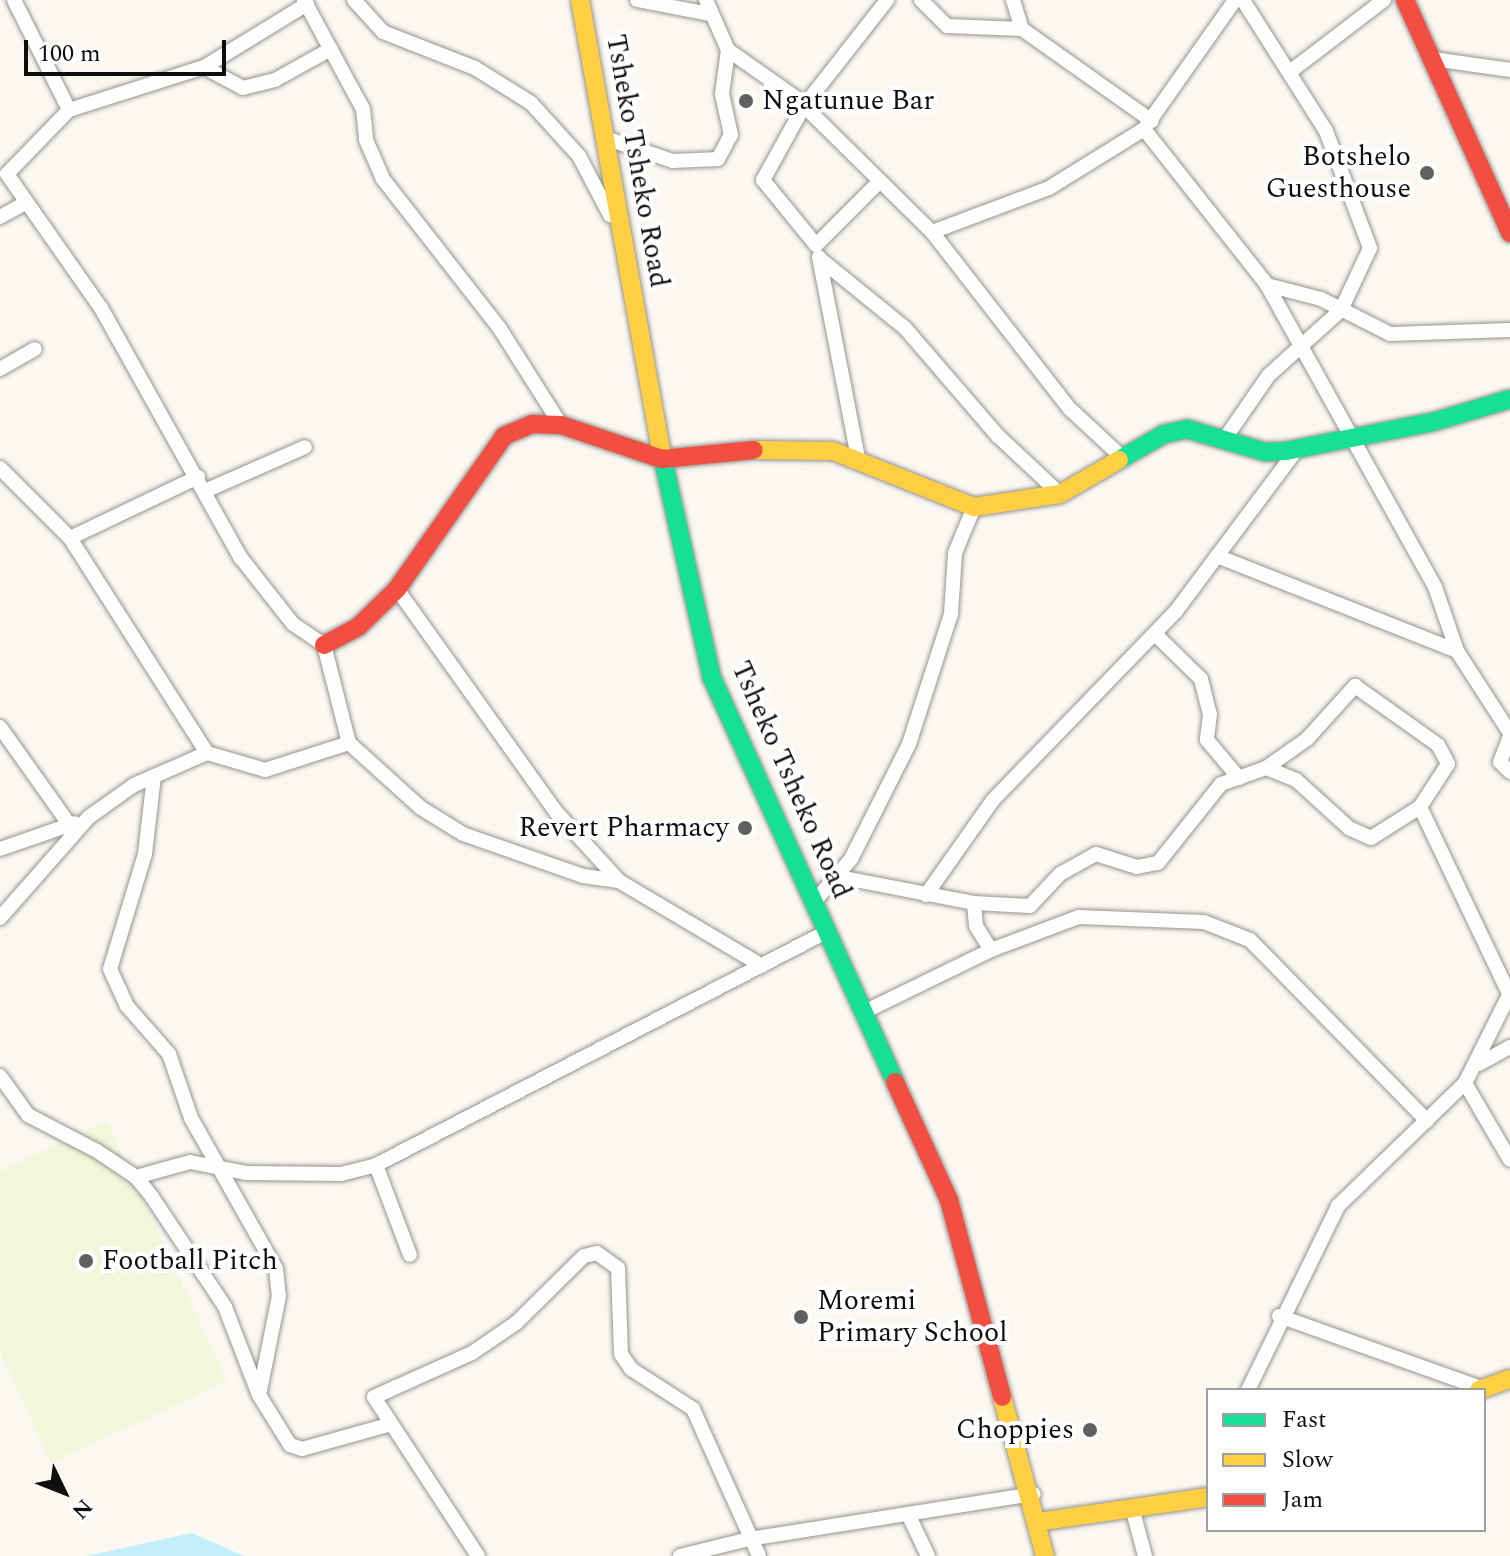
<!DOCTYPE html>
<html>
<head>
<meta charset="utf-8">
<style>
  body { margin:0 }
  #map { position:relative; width:1510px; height:1556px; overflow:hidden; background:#fbf8f2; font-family:Spectral,serif }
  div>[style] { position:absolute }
  .pitch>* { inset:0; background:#f2f6da }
  .water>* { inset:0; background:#c4effa }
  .roads { filter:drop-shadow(0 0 2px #959391) drop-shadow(0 0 2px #959391) }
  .street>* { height:14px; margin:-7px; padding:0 7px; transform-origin:7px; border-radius:7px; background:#fefefd }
  .fast>* { height:18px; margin:-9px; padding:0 9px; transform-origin:9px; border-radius:9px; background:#16e098 }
  .slow>* { height:18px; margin:-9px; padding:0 9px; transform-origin:9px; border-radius:9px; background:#ffcf43 }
  .jam>* { height:18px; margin:-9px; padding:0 9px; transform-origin:9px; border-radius:9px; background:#f24e42 }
  .dots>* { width:22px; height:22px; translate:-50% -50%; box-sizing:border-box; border:4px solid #fff; border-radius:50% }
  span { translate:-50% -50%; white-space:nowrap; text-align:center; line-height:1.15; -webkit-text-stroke:8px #fff; paint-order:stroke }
  .poi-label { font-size:28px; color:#0e0e0e }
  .left { translate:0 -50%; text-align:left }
  .right { translate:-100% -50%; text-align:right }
  .street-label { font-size:28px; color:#0e0e0e }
  .legend { position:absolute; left:1206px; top:1388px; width:280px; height:144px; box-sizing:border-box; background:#fff; border:2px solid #9f9f9f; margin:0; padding:10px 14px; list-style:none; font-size:24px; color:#0e0e0e }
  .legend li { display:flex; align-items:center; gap:16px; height:40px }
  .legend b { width:40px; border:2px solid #9f9f9f }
  .north { position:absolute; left:24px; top:1452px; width:80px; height:80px; -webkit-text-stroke:6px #fff; paint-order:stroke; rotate:133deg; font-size:22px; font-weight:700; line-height:32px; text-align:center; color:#0e0e0e }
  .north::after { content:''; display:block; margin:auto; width:28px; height:36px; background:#0e0e0e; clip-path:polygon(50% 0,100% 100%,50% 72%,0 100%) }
  .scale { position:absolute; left:24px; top:40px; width:202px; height:36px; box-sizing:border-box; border:4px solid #0e0e0e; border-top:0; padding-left:10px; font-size:24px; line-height:28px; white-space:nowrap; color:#0e0e0e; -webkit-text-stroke:6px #fff; paint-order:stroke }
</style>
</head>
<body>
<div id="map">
  <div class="pitch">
    <div style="clip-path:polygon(107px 1121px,227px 1381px,51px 1463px,0 1352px,0 1171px)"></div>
  </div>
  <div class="water">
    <div style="clip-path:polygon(192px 1533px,244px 1556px,86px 1556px)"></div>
  </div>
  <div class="roads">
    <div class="street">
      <div style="left:14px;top:0;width:123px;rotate:63.4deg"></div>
      <div style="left:304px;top:0;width:124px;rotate:61.6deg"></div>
      <div style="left:363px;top:109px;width:31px;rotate:84deg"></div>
      <div style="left:366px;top:140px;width:43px;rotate:66.4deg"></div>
      <div style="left:383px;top:179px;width:190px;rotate:52deg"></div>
      <div style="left:500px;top:329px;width:114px;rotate:57.6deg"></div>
      <div style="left:354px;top:0;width:43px;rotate:47.8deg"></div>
      <div style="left:383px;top:32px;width:99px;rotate:21.4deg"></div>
      <div style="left:475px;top:68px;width:66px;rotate:32deg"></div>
      <div style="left:531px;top:103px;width:72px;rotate:47.8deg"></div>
      <div style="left:579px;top:156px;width:67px;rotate:62.3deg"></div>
      <div style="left:637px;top:0;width:73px;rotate:11deg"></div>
      <div style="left:706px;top:0;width:55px;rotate:66.3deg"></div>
      <div style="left:728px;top:50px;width:83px;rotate:35.2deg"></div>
      <div style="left:796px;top:98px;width:191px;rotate:44.6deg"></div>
      <div style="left:932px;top:232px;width:125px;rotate:-20.6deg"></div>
      <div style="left:1049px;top:188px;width:112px;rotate:-31.8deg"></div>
      <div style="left:1144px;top:129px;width:158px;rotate:-54.8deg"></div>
      <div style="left:921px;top:0;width:37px;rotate:45deg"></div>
      <div style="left:947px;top:26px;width:75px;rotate:2.3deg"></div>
      <div style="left:1022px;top:29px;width:159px;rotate:35.3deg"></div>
      <div style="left:1013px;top:0;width:30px;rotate:73deg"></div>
      <div style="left:307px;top:4px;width:121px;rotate:148.5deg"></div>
      <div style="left:204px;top:67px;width:142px;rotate:162.3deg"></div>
      <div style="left:69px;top:110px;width:89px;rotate:134.1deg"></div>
      <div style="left:7px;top:174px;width:164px;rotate:55deg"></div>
      <div style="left:101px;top:308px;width:287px;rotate:60.8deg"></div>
      <div style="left:241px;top:558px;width:84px;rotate:51.8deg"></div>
      <div style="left:293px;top:624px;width:37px;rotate:34deg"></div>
      <div style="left:324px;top:645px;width:101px;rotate:75.7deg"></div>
      <div style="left:1433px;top:59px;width:78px;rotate:8.1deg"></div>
      <div style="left:204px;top:67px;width:44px;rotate:28.3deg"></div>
      <div style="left:243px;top:88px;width:33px;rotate:-14deg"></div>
      <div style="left:275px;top:80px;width:64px;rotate:-29deg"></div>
      <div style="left:1291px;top:71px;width:117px;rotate:-37.4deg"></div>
      <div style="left:1144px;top:129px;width:199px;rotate:51.7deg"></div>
      <div style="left:1267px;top:285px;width:346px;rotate:60.9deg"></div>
      <div style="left:1435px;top:587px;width:68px;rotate:71deg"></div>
      <div style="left:1457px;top:651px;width:98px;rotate:57.1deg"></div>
      <div style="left:605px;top:138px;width:72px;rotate:18.7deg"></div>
      <div style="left:673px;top:161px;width:45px;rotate:-2.5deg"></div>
      <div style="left:718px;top:159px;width:27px;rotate:-62deg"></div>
      <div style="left:731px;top:135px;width:42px;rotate:-102.4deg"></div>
      <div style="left:722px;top:94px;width:44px;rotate:-82.2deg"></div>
      <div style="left:879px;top:182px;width:89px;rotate:135deg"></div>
      <div style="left:816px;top:245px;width:84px;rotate:-129.2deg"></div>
      <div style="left:763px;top:180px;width:85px;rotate:-61deg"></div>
      <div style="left:804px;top:106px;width:135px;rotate:-51.9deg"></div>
      <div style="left:0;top:217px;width:26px;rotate:-29deg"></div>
      <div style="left:932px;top:232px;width:224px;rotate:52.1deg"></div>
      <div style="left:1070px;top:409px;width:74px;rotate:42.8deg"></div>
      <div style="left:819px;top:257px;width:204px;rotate:79deg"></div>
      <div style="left:820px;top:259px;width:109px;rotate:39.1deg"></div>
      <div style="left:905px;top:328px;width:143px;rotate:49.3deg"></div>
      <div style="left:998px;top:436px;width:85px;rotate:43.1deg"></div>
      <div style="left:1267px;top:285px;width:56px;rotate:14.5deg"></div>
      <div style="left:1321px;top:299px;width:77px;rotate:26.9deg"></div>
      <div style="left:1390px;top:334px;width:120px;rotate:-1.9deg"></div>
      <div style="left:0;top:369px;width:40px;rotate:-29.7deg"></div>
      <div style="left:1226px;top:437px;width:75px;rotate:-55.3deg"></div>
      <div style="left:1269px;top:375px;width:97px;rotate:-42.1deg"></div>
      <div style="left:1341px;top:310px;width:68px;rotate:-64.9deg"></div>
      <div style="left:1370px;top:248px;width:125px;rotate:-110.6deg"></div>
      <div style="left:1326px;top:131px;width:155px;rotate:-122.4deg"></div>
      <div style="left:0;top:468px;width:99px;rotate:45deg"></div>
      <div style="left:70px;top:538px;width:255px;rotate:57.5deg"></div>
      <div style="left:205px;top:491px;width:109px;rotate:-23.7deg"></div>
      <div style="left:70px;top:538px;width:142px;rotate:-25.5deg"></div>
      <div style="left:1217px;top:556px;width:258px;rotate:21.6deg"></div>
      <div style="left:397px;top:589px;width:275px;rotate:54.5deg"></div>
      <div style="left:557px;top:813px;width:92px;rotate:47.6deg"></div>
      <div style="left:619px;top:881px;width:166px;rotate:30.7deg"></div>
      <div style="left:1155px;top:634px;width:64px;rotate:44.4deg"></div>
      <div style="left:1201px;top:679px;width:36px;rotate:76deg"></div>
      <div style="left:1210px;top:714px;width:26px;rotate:97deg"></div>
      <div style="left:1207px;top:740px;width:50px;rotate:49.9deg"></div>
      <div style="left:0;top:727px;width:119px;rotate:54.6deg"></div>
      <div style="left:1510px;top:736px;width:28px;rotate:111deg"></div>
      <div style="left:1500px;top:762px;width:14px;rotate:45deg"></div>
      <div style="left:154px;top:776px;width:79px;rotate:96.6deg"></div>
      <div style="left:145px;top:854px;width:120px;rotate:106.9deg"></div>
      <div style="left:110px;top:969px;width:41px;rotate:65.3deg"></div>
      <div style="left:127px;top:1006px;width:64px;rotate:48.8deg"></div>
      <div style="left:169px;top:1054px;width:68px;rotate:71deg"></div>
      <div style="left:191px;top:1118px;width:173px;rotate:60.6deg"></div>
      <div style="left:276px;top:1269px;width:27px;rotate:84deg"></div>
      <div style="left:279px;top:1296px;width:101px;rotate:101.4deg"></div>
      <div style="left:1420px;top:807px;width:207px;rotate:64.5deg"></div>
      <div style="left:0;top:849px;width:79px;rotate:-19.1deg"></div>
      <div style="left:839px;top:877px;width:137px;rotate:10.9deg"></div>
      <div style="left:926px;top:895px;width:116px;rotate:-54.8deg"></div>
      <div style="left:993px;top:800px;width:263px;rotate:-45.9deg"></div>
      <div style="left:1176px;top:611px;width:202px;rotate:-53.2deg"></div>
      <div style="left:814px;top:902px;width:57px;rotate:-49.3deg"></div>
      <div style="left:851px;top:859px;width:129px;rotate:-63.2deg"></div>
      <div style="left:909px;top:744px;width:137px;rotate:-72.1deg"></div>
      <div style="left:951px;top:614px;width:61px;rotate:-86.2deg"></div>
      <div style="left:955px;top:553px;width:50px;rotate:-67.6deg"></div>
      <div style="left:0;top:918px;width:135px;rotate:-48.6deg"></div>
      <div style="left:89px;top:817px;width:55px;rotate:-35.4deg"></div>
      <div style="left:134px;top:785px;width:80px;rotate:-23.7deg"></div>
      <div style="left:207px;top:753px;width:60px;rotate:16.3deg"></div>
      <div style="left:265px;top:770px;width:88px;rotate:-17.8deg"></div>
      <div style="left:349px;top:743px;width:97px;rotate:42.1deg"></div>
      <div style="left:421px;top:808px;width:49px;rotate:31.8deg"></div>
      <div style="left:463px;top:834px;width:127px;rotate:19.3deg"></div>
      <div style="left:583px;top:876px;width:36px;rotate:8deg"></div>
      <div style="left:991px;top:950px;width:28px;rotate:-122deg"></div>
      <div style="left:976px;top:926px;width:23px;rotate:-95deg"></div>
      <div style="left:974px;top:903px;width:56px;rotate:3.1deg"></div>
      <div style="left:1030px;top:906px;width:44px;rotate:-46.8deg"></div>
      <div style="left:1060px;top:874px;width:41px;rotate:-29.1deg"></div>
      <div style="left:1096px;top:854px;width:43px;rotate:17.6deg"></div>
      <div style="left:1137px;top:867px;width:21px;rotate:-11deg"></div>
      <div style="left:1158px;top:863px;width:101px;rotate:-51.4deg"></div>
      <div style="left:1221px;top:784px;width:48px;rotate:-19.6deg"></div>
      <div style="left:1266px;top:768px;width:50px;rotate:-35.3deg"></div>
      <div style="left:1307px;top:739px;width:72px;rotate:-47.8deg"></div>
      <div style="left:1355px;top:686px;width:102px;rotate:35.4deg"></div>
      <div style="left:1438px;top:745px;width:21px;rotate:62deg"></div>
      <div style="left:1448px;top:764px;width:51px;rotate:123.1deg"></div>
      <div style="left:1420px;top:807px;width:58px;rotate:147.7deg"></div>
      <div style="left:1371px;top:838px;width:24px;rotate:-156deg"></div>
      <div style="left:1349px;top:828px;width:72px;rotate:-137.8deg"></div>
      <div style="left:1296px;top:780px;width:32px;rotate:-158deg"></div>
      <div style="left:868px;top:1010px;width:137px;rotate:-26deg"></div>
      <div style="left:991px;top:950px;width:94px;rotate:-20.6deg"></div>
      <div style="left:1079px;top:917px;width:125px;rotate:2.3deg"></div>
      <div style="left:1204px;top:922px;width:49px;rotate:21.4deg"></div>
      <div style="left:1250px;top:940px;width:253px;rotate:45.6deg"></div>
      <div style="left:1479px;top:1064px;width:35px;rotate:-29deg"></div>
      <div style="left:0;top:1076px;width:48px;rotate:54.3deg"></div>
      <div style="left:28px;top:1115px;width:78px;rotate:27.6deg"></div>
      <div style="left:97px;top:1151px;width:47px;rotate:33.7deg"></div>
      <div style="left:136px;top:1177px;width:26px;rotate:51deg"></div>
      <div style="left:152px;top:1197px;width:132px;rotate:56.4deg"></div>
      <div style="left:225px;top:1307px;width:94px;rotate:68.9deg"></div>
      <div style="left:259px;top:1395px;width:59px;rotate:58.2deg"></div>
      <div style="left:290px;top:1445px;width:13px;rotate:18deg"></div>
      <div style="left:302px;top:1449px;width:89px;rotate:-15.6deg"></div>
      <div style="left:1465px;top:1083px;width:89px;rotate:59.7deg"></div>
      <div style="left:376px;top:1165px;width:96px;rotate:69.3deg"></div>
      <div style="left:136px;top:1177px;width:56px;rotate:-15.5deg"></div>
      <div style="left:190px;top:1162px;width:57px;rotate:11.1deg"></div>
      <div style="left:246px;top:1173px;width:95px;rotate:0.6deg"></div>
      <div style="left:341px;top:1174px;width:36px;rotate:-14deg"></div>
      <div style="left:376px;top:1165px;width:509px;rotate:-27.37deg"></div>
      <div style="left:1279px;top:1316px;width:214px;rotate:19.6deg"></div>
      <div style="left:1248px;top:1390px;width:205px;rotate:-63.9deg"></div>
      <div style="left:1338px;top:1206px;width:177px;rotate:-44.1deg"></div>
      <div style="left:1465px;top:1083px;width:101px;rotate:-63.4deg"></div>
      <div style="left:1133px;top:1511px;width:47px;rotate:75.1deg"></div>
      <div style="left:908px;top:1514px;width:47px;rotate:64.5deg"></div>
      <div style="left:478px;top:1556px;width:190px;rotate:-123.2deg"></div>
      <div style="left:374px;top:1397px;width:107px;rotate:-24.2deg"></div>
      <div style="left:472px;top:1353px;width:53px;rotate:-34.3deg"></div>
      <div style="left:516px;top:1323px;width:95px;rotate:-44.6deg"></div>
      <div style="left:584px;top:1256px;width:13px;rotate:-13deg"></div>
      <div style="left:597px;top:1253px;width:26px;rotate:36deg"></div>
      <div style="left:618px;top:1268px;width:86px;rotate:88deg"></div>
      <div style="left:621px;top:1354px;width:18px;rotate:56deg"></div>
      <div style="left:631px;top:1369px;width:74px;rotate:32.8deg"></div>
      <div style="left:693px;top:1409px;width:161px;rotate:65.8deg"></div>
      <div style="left:680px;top:1556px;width:71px;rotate:-13.8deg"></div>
      <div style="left:749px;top:1539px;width:288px;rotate:-9deg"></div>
    </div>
    <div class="fast">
      <div style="left:662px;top:455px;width:229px;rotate:77.4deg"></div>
      <div style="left:712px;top:678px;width:444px;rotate:65.6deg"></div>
      <div style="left:1119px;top:460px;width:52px;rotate:-30deg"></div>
      <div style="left:1164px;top:434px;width:24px;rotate:-12deg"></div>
      <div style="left:1187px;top:429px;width:81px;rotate:16.4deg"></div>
      <div style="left:1265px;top:452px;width:21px;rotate:-3deg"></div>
      <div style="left:1286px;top:451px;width:150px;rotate:-11.2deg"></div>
      <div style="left:1433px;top:422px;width:80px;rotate:-16.6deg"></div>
    </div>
    <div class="slow">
      <div style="left:580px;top:0;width:462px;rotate:79.8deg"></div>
      <div style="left:754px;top:450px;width:79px;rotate:0.7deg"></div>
      <div style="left:833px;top:451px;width:152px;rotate:21.7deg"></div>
      <div style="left:974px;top:507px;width:87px;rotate:-8.6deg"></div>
      <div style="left:1060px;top:494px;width:68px;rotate:-30deg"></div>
      <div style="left:1479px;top:1390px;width:33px;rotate:-20deg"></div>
      <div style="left:1002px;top:1397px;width:165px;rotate:74.9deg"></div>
      <div style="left:1037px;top:1522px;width:173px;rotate:-8.3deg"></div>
    </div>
    <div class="jam">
      <div style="left:1405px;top:0;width:256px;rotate:65.7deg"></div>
      <div style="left:324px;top:645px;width:40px;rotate:-28deg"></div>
      <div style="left:359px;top:626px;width:53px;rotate:-44.2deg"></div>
      <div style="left:397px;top:589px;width:187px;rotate:-55deg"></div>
      <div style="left:504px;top:436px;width:30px;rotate:-23deg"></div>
      <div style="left:532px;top:424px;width:29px;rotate:2deg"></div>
      <div style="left:561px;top:425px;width:107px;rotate:18.6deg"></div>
      <div style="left:662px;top:459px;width:92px;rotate:-5.6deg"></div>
      <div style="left:895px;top:1082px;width:130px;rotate:65.4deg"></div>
      <div style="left:949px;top:1200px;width:204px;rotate:74.9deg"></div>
    </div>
  </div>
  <div class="dots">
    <div style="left:746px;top:101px;background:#61605e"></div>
    <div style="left:1427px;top:173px;background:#61605e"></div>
    <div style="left:745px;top:828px;background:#61605e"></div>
    <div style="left:86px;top:1261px;background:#61605e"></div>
    <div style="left:801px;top:1317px;background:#61605e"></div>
    <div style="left:1090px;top:1430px;background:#61605e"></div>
  </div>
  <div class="poi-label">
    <span class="left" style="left:762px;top:101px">Ngatunue Bar</span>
    <span class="right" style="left:1411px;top:173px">Botshelo<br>Guesthouse</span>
    <span class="right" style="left:729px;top:828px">Revert Pharmacy</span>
    <span class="left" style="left:102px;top:1261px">Football Pitch</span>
    <span class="left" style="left:817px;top:1317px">Moremi<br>Primary School</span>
    <span class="right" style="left:1074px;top:1430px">Choppies</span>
  </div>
  <div class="street-label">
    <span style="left:637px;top:161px;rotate:80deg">Tsheko Tsheko Road</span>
    <span style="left:791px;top:780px;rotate:66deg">Tsheko Tsheko Road</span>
  </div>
  <ul class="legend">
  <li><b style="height:10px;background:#16e098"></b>Fast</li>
  <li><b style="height:10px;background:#ffcf43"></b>Slow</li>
  <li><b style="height:10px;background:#f24e42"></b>Jam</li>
  </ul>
  <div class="north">N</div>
  <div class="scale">100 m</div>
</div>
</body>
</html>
